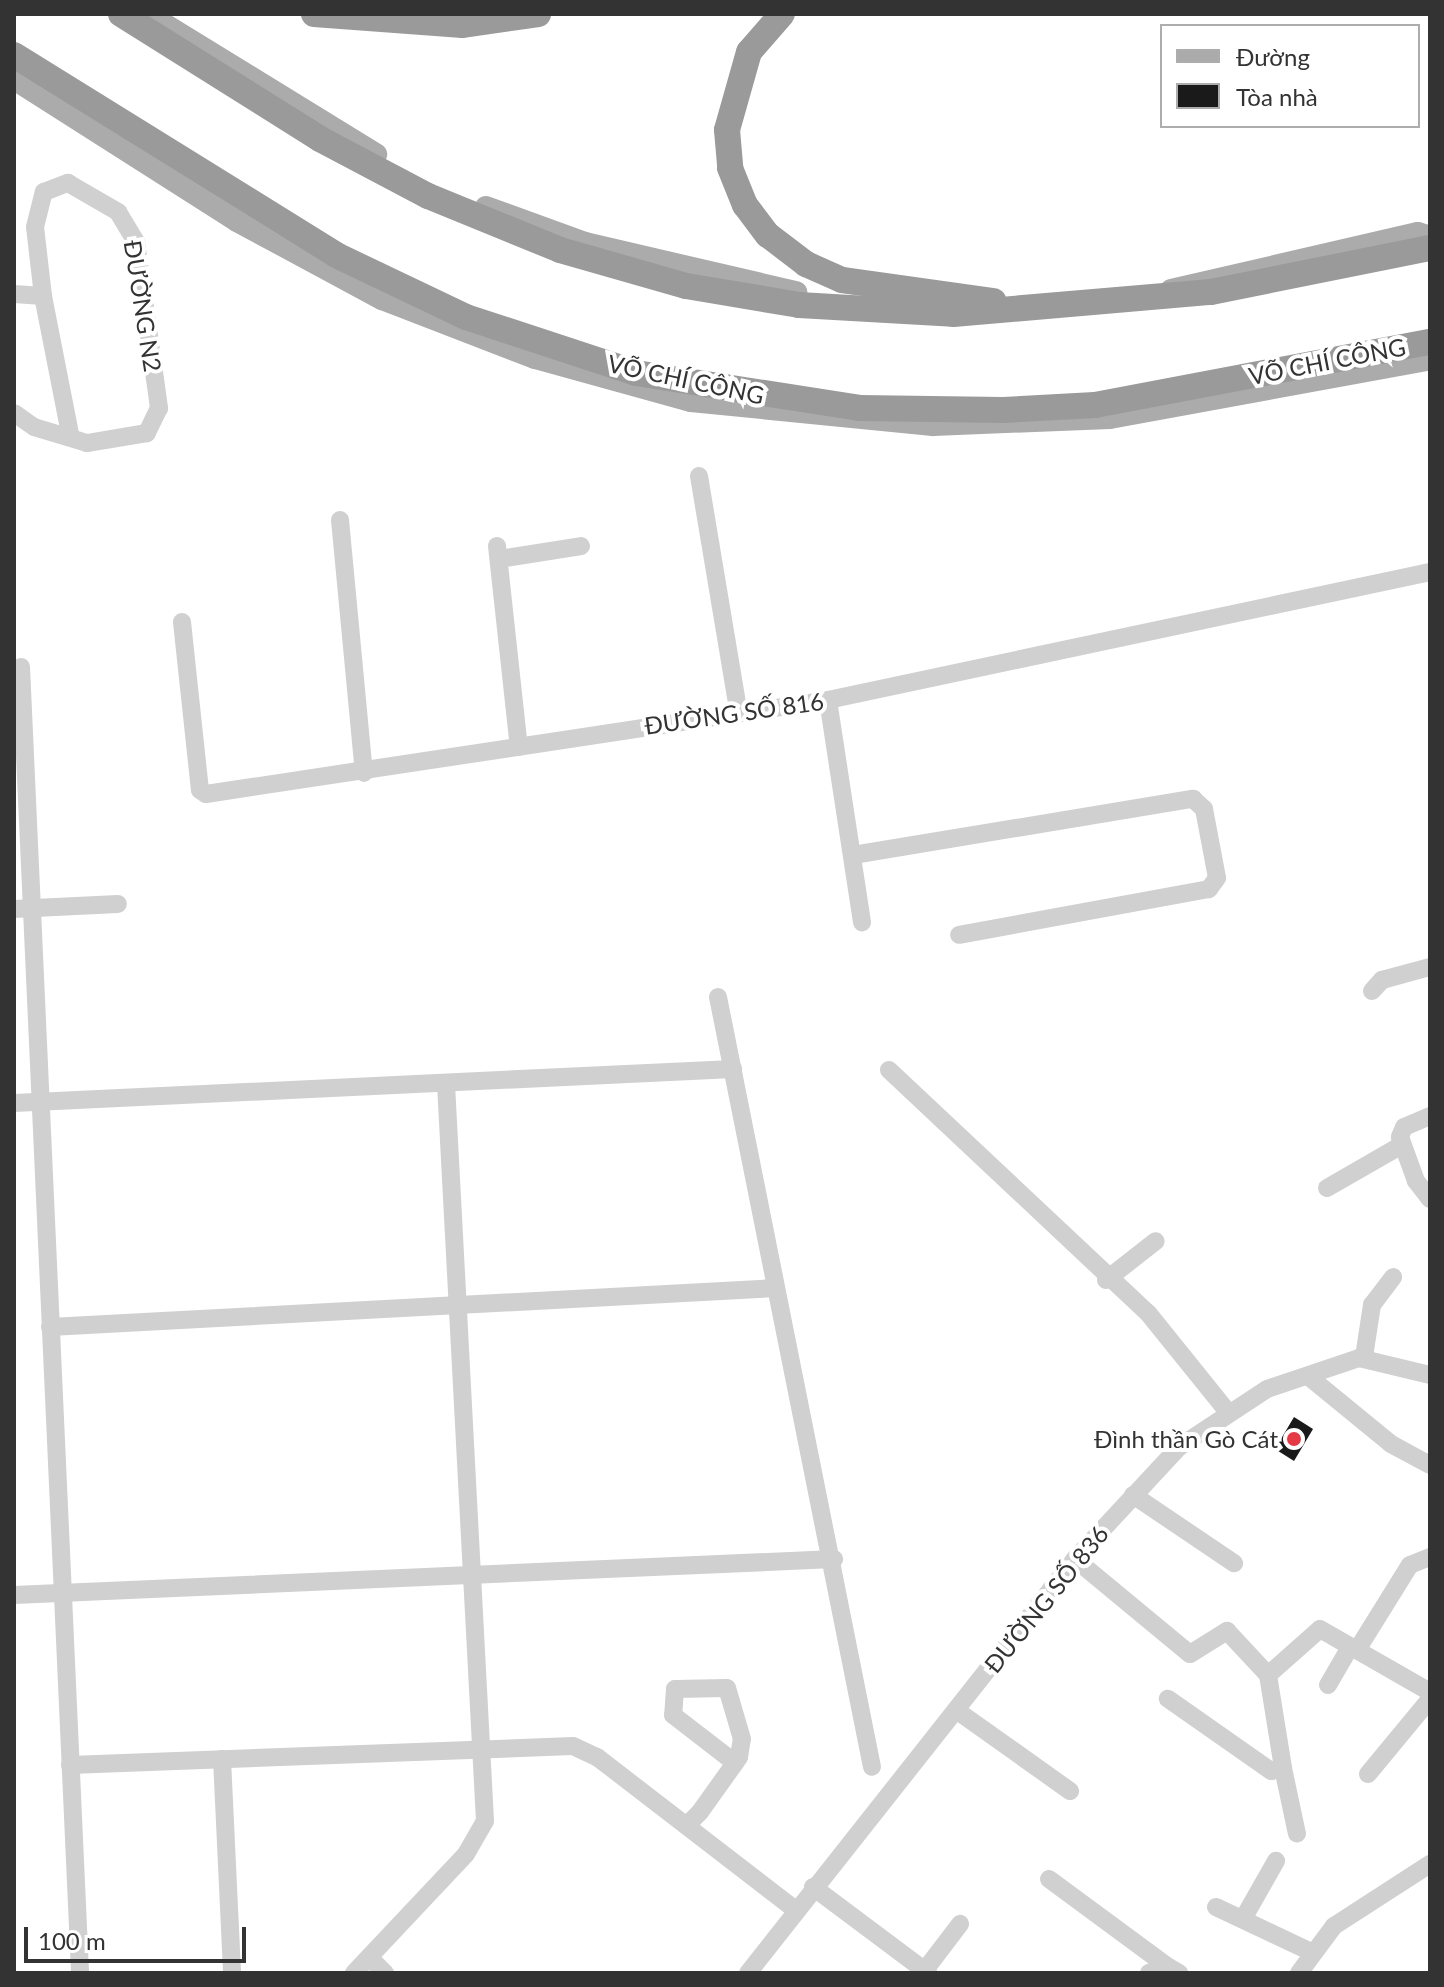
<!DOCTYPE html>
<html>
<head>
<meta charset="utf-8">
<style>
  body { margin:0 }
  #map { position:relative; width:1444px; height:1987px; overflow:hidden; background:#fff; font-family:Lato,sans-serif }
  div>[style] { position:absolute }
  .building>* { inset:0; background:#1a1a1a }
  .minor>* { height:18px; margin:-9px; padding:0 9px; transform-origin:9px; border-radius:9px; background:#d0d0d0 }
  .major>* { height:22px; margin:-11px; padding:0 11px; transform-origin:11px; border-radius:11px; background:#ababab }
  .highway>* { height:26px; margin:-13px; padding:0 13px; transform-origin:13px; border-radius:13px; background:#9a9a9a }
  .dots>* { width:22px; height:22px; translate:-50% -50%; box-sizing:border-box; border:4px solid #fff; border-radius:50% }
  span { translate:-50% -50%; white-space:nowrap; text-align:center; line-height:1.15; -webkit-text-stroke:8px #fff; paint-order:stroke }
  .street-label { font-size:24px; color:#333 }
  .poi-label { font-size:24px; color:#333 }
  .right { translate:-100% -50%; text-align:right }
  .frame { position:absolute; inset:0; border:16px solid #333; pointer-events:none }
  .legend { position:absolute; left:1160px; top:24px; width:260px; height:104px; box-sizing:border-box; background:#fff; border:2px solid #adadad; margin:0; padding:10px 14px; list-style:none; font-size:24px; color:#333 }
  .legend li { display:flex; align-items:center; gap:16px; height:40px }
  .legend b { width:40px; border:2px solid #adadad }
  .scale { position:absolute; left:24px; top:1927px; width:222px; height:36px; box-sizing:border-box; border:4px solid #333; border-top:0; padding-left:10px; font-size:24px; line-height:28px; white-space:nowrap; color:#333; -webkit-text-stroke:6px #fff; paint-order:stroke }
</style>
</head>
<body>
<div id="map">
  <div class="building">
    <div style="clip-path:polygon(1294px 1417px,1313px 1429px,1294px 1461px,1275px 1449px)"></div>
  </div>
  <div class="minor">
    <div style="left:14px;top:294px;width:29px;rotate:4deg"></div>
    <div style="left:43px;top:296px;width:69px;rotate:-96.6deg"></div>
    <div style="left:35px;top:227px;width:36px;rotate:-76deg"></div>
    <div style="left:44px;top:192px;width:26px;rotate:-21deg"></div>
    <div style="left:68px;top:183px;width:58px;rotate:30.1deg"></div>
    <div style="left:118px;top:212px;width:35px;rotate:59deg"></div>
    <div style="left:136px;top:242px;width:168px;rotate:82.1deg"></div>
    <div style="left:159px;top:408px;width:28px;rotate:116deg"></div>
    <div style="left:147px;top:433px;width:61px;rotate:170.5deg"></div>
    <div style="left:87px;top:443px;width:55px;rotate:-163.2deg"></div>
    <div style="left:34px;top:427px;width:24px;rotate:-145deg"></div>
    <div style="left:43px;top:296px;width:141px;rotate:78.9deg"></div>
    <div style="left:699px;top:476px;width:236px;rotate:80.5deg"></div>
    <div style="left:340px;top:520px;width:254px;rotate:84.6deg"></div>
    <div style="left:497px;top:546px;width:202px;rotate:83.8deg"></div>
    <div style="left:499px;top:559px;width:83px;rotate:-9deg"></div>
    <div style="left:182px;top:622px;width:169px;rotate:83.9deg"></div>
    <div style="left:200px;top:790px;width:7px;rotate:34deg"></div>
    <div style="left:206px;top:794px;width:629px;rotate:-8.59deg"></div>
    <div style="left:828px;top:700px;width:615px;rotate:-12deg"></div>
    <div style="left:21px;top:667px;width:1307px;rotate:87.41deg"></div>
    <div style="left:828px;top:700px;width:225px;rotate:81.3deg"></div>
    <div style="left:853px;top:855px;width:345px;rotate:-9.4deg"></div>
    <div style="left:1193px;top:799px;width:15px;rotate:42deg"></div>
    <div style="left:1204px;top:809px;width:70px;rotate:79.3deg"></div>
    <div style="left:1217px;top:878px;width:14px;rotate:126deg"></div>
    <div style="left:1209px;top:889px;width:254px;rotate:169.6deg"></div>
    <div style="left:14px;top:909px;width:104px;rotate:-2.8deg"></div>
    <div style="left:1372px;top:991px;width:15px;rotate:-48deg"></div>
    <div style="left:1382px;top:980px;width:50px;rotate:-15.2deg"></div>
    <div style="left:718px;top:997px;width:785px;rotate:78.69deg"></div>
    <div style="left:889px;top:1070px;width:355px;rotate:43.2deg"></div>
    <div style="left:1148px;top:1313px;width:126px;rotate:51.1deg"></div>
    <div style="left:14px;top:1103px;width:720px;rotate:-2.71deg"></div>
    <div style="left:1430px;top:1116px;width:28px;rotate:157deg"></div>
    <div style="left:1404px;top:1127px;width:11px;rotate:112deg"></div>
    <div style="left:1400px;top:1137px;width:47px;rotate:70deg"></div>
    <div style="left:1416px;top:1181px;width:23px;rotate:52deg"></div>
    <div style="left:1327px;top:1188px;width:84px;rotate:-29.9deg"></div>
    <div style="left:1106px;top:1280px;width:63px;rotate:-38deg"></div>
    <div style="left:50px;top:1327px;width:727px;rotate:-3.07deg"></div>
    <div style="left:1364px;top:1357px;width:53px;rotate:-81.3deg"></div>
    <div style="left:1372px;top:1305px;width:35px;rotate:-53deg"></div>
    <div style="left:1308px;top:1376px;width:107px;rotate:39.3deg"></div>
    <div style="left:1391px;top:1444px;width:44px;rotate:28.3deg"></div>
    <div style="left:1133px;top:1495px;width:122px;rotate:34deg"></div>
    <div style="left:1075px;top:1559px;width:149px;rotate:39.6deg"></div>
    <div style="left:1190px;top:1654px;width:44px;rotate:-31.9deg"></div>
    <div style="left:1227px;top:1631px;width:60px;rotate:47deg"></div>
    <div style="left:1268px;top:1675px;width:94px;rotate:80.8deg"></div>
    <div style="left:1283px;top:1768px;width:12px;rotate:166deg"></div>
    <div style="left:1271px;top:1771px;width:126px;rotate:-145deg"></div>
    <div style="left:14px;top:1595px;width:821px;rotate:-2.51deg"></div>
    <div style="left:1357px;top:1650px;width:100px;rotate:-58.1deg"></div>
    <div style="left:1410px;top:1565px;width:22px;rotate:-22deg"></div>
    <div style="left:1268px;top:1675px;width:69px;rotate:-41.5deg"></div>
    <div style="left:1320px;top:1629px;width:127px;rotate:29.8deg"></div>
    <div style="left:1328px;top:1685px;width:44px;rotate:-59.9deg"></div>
    <div style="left:956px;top:1710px;width:140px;rotate:35.4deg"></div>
    <div style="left:222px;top:1759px;width:214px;rotate:87.3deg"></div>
    <div style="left:70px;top:1765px;width:503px;rotate:-2.16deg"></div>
    <div style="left:573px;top:1746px;width:26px;rotate:25deg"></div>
    <div style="left:597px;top:1757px;width:251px;rotate:37.6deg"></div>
    <div style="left:1283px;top:1768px;width:67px;rotate:78deg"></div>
    <div style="left:1368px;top:1774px;width:97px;rotate:-50.4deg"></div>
    <div style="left:687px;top:1825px;width:18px;rotate:-45deg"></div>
    <div style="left:700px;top:1812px;width:60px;rotate:-54.5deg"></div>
    <div style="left:735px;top:1763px;width:7px;rotate:-56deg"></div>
    <div style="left:739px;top:1757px;width:18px;rotate:-81deg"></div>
    <div style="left:742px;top:1739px;width:53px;rotate:-106.4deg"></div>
    <div style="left:727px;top:1688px;width:52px;rotate:178.9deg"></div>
    <div style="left:675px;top:1689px;width:26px;rotate:94deg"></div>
    <div style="left:673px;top:1715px;width:78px;rotate:37.7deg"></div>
    <div style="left:1049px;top:1879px;width:147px;rotate:36.4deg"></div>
    <div style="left:813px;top:1887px;width:144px;rotate:36.8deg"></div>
    <div style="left:1216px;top:1907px;width:105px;rotate:25.3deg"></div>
    <div style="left:1243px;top:1919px;width:67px;rotate:-60.4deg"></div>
    <div style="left:369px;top:1957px;width:23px;rotate:45deg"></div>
    <div style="left:925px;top:1970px;width:58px;rotate:-52.7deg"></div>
    <div style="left:354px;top:1973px;width:163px;rotate:-46.7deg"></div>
    <div style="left:466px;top:1854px;width:38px;rotate:-60deg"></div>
    <div style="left:485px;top:1821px;width:737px;rotate:-93.03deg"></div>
    <div style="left:748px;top:1973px;width:528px;rotate:-51.7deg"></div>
    <div style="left:1075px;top:1559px;width:153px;rotate:-47.1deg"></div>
    <div style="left:1179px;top:1447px;width:105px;rotate:-33.4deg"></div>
    <div style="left:1267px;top:1389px;width:97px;rotate:-18.6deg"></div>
    <div style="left:1359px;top:1358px;width:73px;rotate:13.5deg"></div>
    <div style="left:1149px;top:1973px;width:19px;rotate:-21deg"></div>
    <div style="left:1167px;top:1966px;width:14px;rotate:30deg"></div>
    <div style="left:1299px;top:1973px;width:59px;rotate:-53.3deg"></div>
    <div style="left:1334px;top:1926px;width:114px;rotate:-32.9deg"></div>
  </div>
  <div class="major">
    <div style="left:148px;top:14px;width:268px;rotate:31.6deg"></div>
    <div style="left:14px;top:79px;width:264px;rotate:32.5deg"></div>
    <div style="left:237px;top:221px;width:165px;rotate:28.3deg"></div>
    <div style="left:382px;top:299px;width:164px;rotate:21.1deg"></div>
    <div style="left:535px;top:358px;width:162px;rotate:15.4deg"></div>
    <div style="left:691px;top:401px;width:243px;rotate:5.7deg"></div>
    <div style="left:933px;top:425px;width:177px;rotate:-2.3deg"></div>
    <div style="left:1110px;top:418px;width:325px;rotate:-10.4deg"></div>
    <div style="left:486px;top:207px;width:105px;rotate:20deg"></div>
    <div style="left:585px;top:243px;width:217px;rotate:13.1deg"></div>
    <div style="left:1171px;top:290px;width:253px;rotate:-13deg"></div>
    <div style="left:1418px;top:233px;width:13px;rotate:18deg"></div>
  </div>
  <div class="highway">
    <div style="left:121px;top:14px;width:235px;rotate:32.1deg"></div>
    <div style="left:320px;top:139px;width:122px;rotate:27.8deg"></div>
    <div style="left:428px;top:196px;width:143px;rotate:22.2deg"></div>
    <div style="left:560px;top:250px;width:131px;rotate:15.9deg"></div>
    <div style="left:686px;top:286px;width:115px;rotate:9.5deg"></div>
    <div style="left:799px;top:305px;width:154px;rotate:3.3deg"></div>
    <div style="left:953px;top:314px;width:259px;rotate:-4.9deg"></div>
    <div style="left:1211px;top:292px;width:223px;rotate:-11.4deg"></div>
    <div style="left:314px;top:14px;width:149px;rotate:4.2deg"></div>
    <div style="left:463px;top:25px;width:76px;rotate:-8.3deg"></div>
    <div style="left:782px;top:14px;width:50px;rotate:131deg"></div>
    <div style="left:749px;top:52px;width:81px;rotate:105.8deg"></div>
    <div style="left:727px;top:130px;width:38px;rotate:85deg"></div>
    <div style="left:730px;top:168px;width:40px;rotate:68deg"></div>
    <div style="left:745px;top:205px;width:38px;rotate:53deg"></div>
    <div style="left:768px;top:235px;width:48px;rotate:37.3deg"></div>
    <div style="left:806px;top:264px;width:39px;rotate:24deg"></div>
    <div style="left:842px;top:280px;width:153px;rotate:7.9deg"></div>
    <div style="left:14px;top:55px;width:379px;rotate:31.8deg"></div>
    <div style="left:336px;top:255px;width:144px;rotate:25.5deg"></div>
    <div style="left:466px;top:317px;width:179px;rotate:18.2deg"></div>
    <div style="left:636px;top:373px;width:226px;rotate:8.9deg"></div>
    <div style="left:859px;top:408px;width:144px;rotate:0.8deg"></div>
    <div style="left:1003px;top:410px;width:92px;rotate:-3.1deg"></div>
    <div style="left:1095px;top:405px;width:341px;rotate:-10.7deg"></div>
  </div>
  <div class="dots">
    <div style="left:1294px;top:1439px;background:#e63946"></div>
  </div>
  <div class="street-label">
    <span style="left:143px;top:306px;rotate:81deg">ĐƯỜNG N2</span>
    <span style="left:1327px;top:361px;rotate:-11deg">VÕ CHÍ CÔNG</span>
    <span style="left:686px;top:379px;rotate:12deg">VÕ CHÍ CÔNG</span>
    <span style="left:734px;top:713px;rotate:-8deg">ĐƯỜNG SỐ 816</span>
    <span style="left:1046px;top:1599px;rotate:-51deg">ĐƯỜNG SỐ 836</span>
  </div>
  <div class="poi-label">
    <span class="right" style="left:1278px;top:1439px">Đình thần Gò Cát</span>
  </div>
  <div class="frame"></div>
  <ul class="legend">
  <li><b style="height:10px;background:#ababab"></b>Đường</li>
  <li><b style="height:22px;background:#1a1a1a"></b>Tòa nhà</li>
  </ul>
  <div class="scale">100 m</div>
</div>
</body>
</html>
